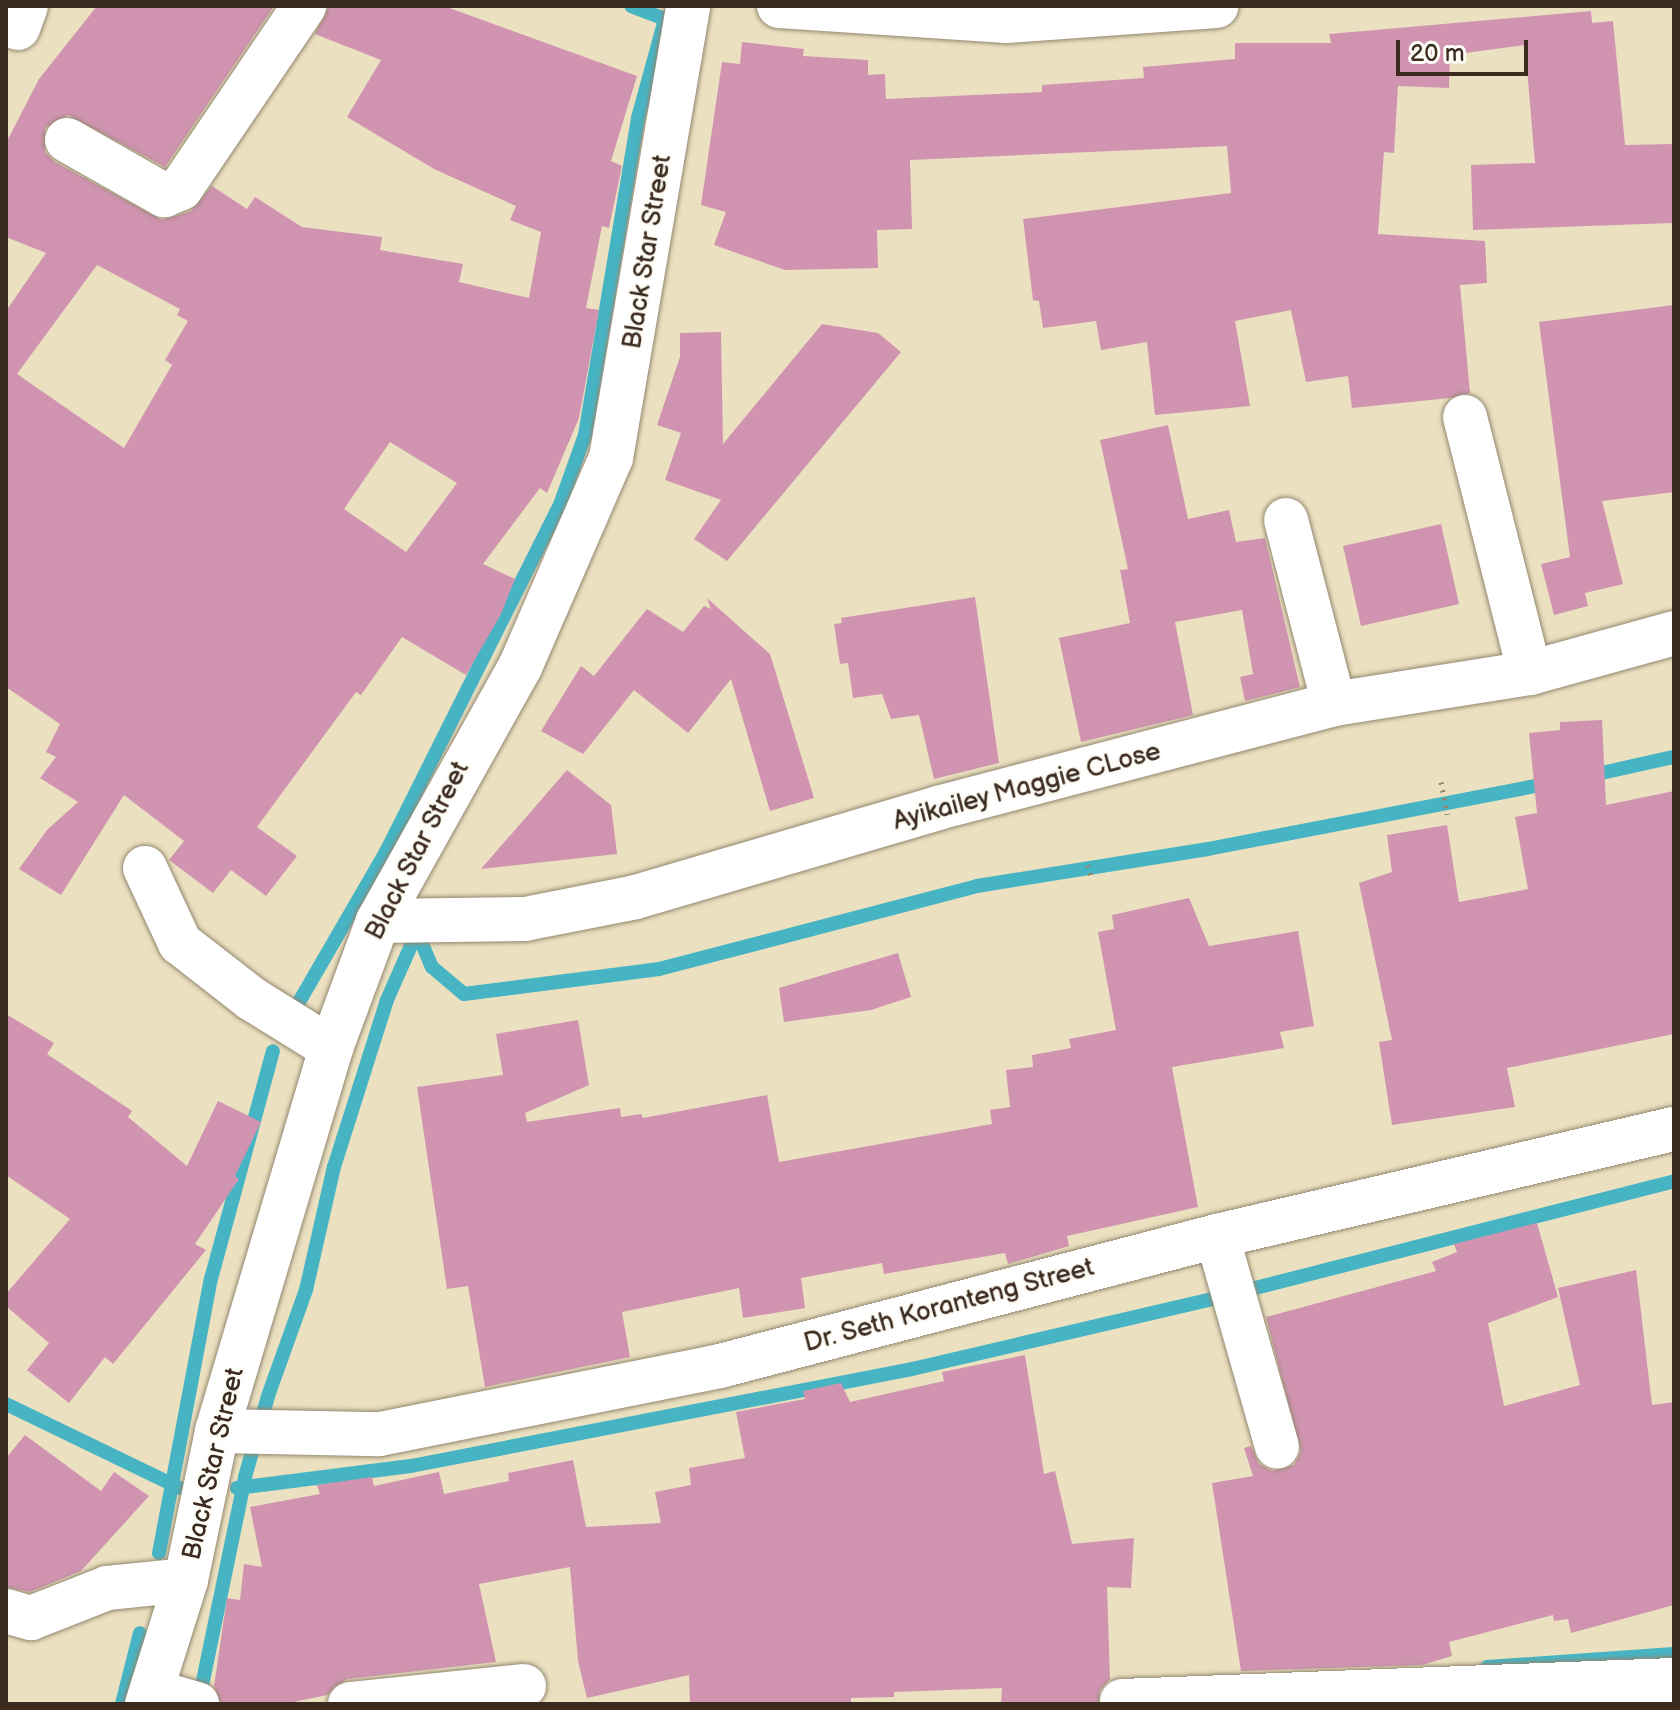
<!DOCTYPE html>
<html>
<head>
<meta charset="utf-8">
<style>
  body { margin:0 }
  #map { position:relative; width:1680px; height:1710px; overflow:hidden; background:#ebe1c0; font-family:"Balsamiq Sans",sans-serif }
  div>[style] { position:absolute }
  .stream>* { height:14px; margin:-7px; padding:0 7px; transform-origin:7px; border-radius:7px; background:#47b4c4 }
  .building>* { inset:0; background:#d094b1 }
  .path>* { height:5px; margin-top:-2.5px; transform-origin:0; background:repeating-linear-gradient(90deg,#93866f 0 2px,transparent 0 8px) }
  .roads { filter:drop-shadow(0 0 2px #93866f) drop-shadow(0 0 2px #93866f) }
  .minor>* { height:44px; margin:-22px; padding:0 22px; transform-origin:22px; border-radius:22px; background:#fff }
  span { translate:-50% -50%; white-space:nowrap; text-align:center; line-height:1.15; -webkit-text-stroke:6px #fdfcf7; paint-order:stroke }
  .street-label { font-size:26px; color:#3b2a1e }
  .frame { position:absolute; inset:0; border:8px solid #3b2a1e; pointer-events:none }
  .scale { position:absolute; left:1396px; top:40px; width:132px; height:36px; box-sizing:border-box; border:4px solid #3b2a1e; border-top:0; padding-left:10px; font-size:24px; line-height:28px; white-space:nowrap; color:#3b2a1e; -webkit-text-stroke:6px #fdfcf7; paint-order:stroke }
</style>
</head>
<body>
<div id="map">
  <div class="stream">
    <div style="left:1588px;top:776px;width:88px;rotate:-12.5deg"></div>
    <div style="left:417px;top:932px;width:38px;rotate:67deg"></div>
    <div style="left:432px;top:967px;width:42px;rotate:40.2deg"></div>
    <div style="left:464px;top:994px;width:197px;rotate:-7.3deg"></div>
    <div style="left:659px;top:969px;width:329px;rotate:-14.6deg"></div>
    <div style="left:977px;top:886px;width:234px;rotate:-9.1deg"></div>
    <div style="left:1208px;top:849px;width:350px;rotate:-10.9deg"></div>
    <div style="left:299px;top:1002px;width:173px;rotate:-59.9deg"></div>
    <div style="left:386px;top:852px;width:391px;rotate:-63.4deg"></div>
    <div style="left:561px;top:502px;width:71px;rotate:-70.3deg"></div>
    <div style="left:585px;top:435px;width:321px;rotate:-80.5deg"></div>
    <div style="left:638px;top:118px;width:103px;rotate:-74.7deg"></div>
    <div style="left:665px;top:19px;width:36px;rotate:-159deg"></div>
    <div style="left:6px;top:1404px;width:193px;rotate:25.8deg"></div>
    <div style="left:237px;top:1488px;width:175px;rotate:-7.2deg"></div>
    <div style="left:411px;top:1466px;width:510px;rotate:-10.96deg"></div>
    <div style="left:912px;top:1369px;width:308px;rotate:-13.1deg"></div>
    <div style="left:1212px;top:1299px;width:477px;rotate:-14.3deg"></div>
    <div style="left:159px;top:1553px;width:279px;rotate:-79.3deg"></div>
    <div style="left:211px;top:1279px;width:236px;rotate:-74.8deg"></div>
    <div style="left:1487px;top:1667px;width:187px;rotate:-4deg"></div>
    <div style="left:199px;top:1700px;width:228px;rotate:-78.3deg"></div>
    <div style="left:245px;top:1477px;width:84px;rotate:-74.1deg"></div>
    <div style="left:268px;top:1396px;width:113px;rotate:-70.3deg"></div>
    <div style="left:306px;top:1290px;width:126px;rotate:-77.2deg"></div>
    <div style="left:334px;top:1167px;width:175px;rotate:-72.4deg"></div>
    <div style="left:387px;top:1000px;width:74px;rotate:-66.2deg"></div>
    <div style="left:122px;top:1704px;width:73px;rotate:-75.8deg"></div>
  </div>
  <div class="building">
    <div style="clip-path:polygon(evenodd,97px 6px,274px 6px,165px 167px,68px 115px,45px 128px,45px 152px,55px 162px,162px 220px,191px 211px,212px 186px,247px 209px,255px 197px,302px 227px,382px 237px,380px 250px,463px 264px,459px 282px,529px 298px,541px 232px,510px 220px,516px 206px,434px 169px,347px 117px,381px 60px,315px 34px,329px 6px,444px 6px,637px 76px,611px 161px,622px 166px,609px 228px,602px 226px,586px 308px,599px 310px,579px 418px,547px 493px,540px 488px,483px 564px,515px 579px,501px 614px,466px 675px,402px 637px,361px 695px,356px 692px,257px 827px,297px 856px,266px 896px,231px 870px,213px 893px,169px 860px,184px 841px,124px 795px,61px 895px,19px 869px,47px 830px,78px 802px,40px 778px,56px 757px,46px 752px,60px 724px,6px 687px,6px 311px,46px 253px,6px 237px,6px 143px,39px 79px,97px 6px,97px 265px,180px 309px,177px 315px,188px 321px,165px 360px,172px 365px,124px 448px,17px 374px,97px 265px,97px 6px,390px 442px,457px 483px,406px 552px,344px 509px,390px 442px)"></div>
    <div style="clip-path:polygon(1591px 11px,1592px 23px,1613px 21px,1625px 145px,1674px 144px,1674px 223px,1473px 230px,1471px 165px,1535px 163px,1525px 45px,1450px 55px,1449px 88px,1398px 86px,1394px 153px,1384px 152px,1378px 234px,1485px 241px,1487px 283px,1460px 285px,1470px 393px,1450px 398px,1352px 408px,1348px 376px,1306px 382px,1291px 310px,1235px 321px,1250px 406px,1155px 415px,1147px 342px,1101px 350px,1096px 321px,1043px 328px,1039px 301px,1033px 300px,1023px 219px,1231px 193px,1227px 146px,910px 160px,912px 229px,877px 230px,878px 268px,785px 270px,714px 245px,726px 212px,701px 205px,722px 62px,740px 64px,742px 42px,804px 49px,803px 56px,868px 60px,868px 75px,885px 74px,886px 99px,1042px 92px,1042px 85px,1144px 78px,1143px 67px,1235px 59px,1235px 43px,1331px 43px,1329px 34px)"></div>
    <div style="clip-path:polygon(1674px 305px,1674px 492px,1602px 501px,1623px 584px,1585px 593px,1588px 606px,1554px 615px,1541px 564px,1570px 557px,1539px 322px)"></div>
    <div style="clip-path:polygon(822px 324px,878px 333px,901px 352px,727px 561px,694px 539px,721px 500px,665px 480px,681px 433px,657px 425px,680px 357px,680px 333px,721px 332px,723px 444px)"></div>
    <div style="clip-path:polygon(1168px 425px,1188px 519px,1229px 510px,1236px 542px,1265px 538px,1300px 687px,1245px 701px,1240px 677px,1253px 674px,1242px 610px,1175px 622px,1193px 715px,1081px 742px,1059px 638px,1130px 623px,1120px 570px,1128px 569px,1100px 440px)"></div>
    <div style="clip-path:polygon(1441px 524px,1459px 604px,1361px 626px,1343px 546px)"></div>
    <div style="clip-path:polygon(975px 597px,999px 763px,934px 779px,919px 715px,891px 719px,882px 694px,853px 698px,848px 663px,840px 664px,834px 624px,842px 623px,841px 618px)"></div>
    <div style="clip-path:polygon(707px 598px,770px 654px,814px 798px,770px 811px,731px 679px,688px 733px,634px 690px,583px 754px,541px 731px,581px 666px,594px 676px,647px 609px,683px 632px,704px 606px,711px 609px)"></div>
    <div style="clip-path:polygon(1602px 720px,1606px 805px,1674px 791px,1674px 1034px,1507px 1068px,1515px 1107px,1392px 1125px,1379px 1042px,1392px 1040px,1359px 883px,1392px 872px,1387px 835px,1447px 825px,1459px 902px,1528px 889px,1515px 817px,1537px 813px,1529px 733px,1560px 730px,1560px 722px)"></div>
    <div style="clip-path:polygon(567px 770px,611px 805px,617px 854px,481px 869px)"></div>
    <div style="clip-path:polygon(1189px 898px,1209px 946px,1298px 931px,1314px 1026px,1280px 1032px,1284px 1048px,1172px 1067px,1198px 1207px,1067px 1236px,1069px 1246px,1008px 1264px,1005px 1253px,884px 1274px,882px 1263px,801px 1278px,805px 1308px,743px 1318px,739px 1288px,622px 1312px,630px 1357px,485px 1387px,468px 1286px,447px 1289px,417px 1087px,503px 1075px,496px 1034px,578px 1020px,589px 1085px,525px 1113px,527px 1122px,620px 1108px,621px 1117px,641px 1114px,643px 1118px,767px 1095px,779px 1162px,992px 1124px,990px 1110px,1010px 1107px,1006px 1070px,1033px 1067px,1032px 1055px,1071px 1048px,1069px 1039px,1116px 1030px,1098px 932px,1114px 929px,1112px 915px)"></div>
    <div style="clip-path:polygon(898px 953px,911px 997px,871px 1010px,784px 1022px,779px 988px)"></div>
    <div style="clip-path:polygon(6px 1014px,54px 1043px,47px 1054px,132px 1111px,128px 1117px,187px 1166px,218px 1101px,261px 1122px,235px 1176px,239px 1179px,195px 1244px,206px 1250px,113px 1364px,105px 1357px,69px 1403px,27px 1370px,49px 1343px,6px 1306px,6px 1294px,70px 1219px,6px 1175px)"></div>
    <div style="clip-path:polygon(1537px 1223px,1558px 1297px,1488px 1323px,1504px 1406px,1580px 1385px,1558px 1288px,1636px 1270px,1652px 1405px,1674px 1402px,1674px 1605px,1571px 1633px,1568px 1619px,1554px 1621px,1553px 1615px,1449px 1642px,1452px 1656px,1422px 1665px,1241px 1671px,1212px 1483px,1253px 1476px,1244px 1448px,1251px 1446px,1259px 1464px,1272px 1471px,1294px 1465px,1301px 1452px,1266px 1317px,1436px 1271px,1432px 1262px,1457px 1252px,1454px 1244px)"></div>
    <div style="clip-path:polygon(1025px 1355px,1044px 1474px,1055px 1471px,1072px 1544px,1134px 1538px,1131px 1588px,1107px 1587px,1110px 1679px,1100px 1690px,1098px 1704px,1001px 1704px,1002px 1688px,894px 1692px,894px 1697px,851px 1698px,851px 1704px,690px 1704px,689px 1675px,587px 1698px,578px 1661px,570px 1567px,479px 1584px,496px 1662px,347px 1679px,327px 1695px,289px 1703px,221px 1704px,214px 1686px,227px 1598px,240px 1600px,244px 1564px,262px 1567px,250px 1507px,320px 1494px,317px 1485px,372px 1477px,374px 1486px,439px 1472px,444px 1494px,509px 1481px,508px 1473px,573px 1460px,586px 1527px,661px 1523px,655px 1492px,691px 1485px,689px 1468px,745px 1458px,736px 1412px,805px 1399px,803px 1391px,841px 1383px,850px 1402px,944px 1381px,942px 1372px)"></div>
    <div style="clip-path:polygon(25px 1435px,101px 1491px,114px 1472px,149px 1496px,81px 1571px,30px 1592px,6px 1587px,6px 1458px)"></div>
  </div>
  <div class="path">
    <div style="left:1441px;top:782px;width:33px;rotate:79deg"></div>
    <div style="left:1088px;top:865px;width:12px;rotate:76deg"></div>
  </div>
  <div class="roads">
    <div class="minor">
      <div style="left:779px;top:6px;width:228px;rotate:3.8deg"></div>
      <div style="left:1007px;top:21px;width:210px;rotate:-4.1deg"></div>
      <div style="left:18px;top:28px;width:23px;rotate:-70deg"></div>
      <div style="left:67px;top:140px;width:112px;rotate:29.6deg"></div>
      <div style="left:164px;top:195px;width:18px;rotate:-22deg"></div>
      <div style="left:181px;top:188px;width:220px;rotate:-55.9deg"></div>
      <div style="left:1465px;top:417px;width:264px;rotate:75.8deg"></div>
      <div style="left:1286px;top:520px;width:190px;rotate:75.4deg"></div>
      <div style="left:145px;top:868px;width:83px;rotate:65deg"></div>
      <div style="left:180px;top:943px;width:91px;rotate:37.9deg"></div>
      <div style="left:252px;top:999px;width:93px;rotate:31.8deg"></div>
      <div style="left:378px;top:921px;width:147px;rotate:-0.8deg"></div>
      <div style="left:525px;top:919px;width:113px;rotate:-11.2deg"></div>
      <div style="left:636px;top:897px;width:315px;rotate:-16.4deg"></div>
      <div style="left:938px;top:808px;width:409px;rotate:-14.7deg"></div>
      <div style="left:1334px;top:704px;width:198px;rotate:-9deg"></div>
      <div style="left:1530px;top:673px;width:149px;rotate:-15.5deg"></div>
      <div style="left:1217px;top:1236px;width:219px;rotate:74.1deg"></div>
      <div style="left:217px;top:1431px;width:163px;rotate:1.1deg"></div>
      <div style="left:380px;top:1434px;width:347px;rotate:-11.3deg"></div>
      <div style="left:720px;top:1366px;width:514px;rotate:-14.66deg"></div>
      <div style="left:1217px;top:1236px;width:469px;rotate:-13.2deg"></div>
      <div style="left:6px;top:1611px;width:26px;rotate:16deg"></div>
      <div style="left:31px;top:1618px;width:82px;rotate:-21.5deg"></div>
      <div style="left:107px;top:1588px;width:79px;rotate:-5.8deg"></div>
      <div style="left:152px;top:1691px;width:47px;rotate:16.1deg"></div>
      <div style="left:1122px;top:1701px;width:552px;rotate:-2.18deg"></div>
      <div style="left:147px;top:1704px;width:130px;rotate:-72.5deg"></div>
      <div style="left:186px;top:1580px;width:152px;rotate:-78.2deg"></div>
      <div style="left:217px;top:1431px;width:400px;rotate:-73.4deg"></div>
      <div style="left:331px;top:1048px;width:135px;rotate:-69.7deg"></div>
      <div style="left:378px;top:921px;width:291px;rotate:-60.8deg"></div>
      <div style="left:520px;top:667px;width:228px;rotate:-66.5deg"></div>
      <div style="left:611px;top:458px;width:459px;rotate:-80.3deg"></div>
      <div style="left:350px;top:1704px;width:175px;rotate:-5.9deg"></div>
    </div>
  </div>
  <div class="street-label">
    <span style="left:648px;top:252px;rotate:-81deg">Black Star Street</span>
    <span style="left:1027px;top:787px;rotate:-15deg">Ayikailey Maggie CLose</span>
    <span style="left:418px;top:851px;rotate:-63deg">Black Star Street</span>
    <span style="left:949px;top:1306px;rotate:-15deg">Dr. Seth Koranteng Street</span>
    <span style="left:214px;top:1464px;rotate:-77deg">Black Star Street</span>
  </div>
  <div class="frame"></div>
  <div class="scale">20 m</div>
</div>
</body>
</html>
